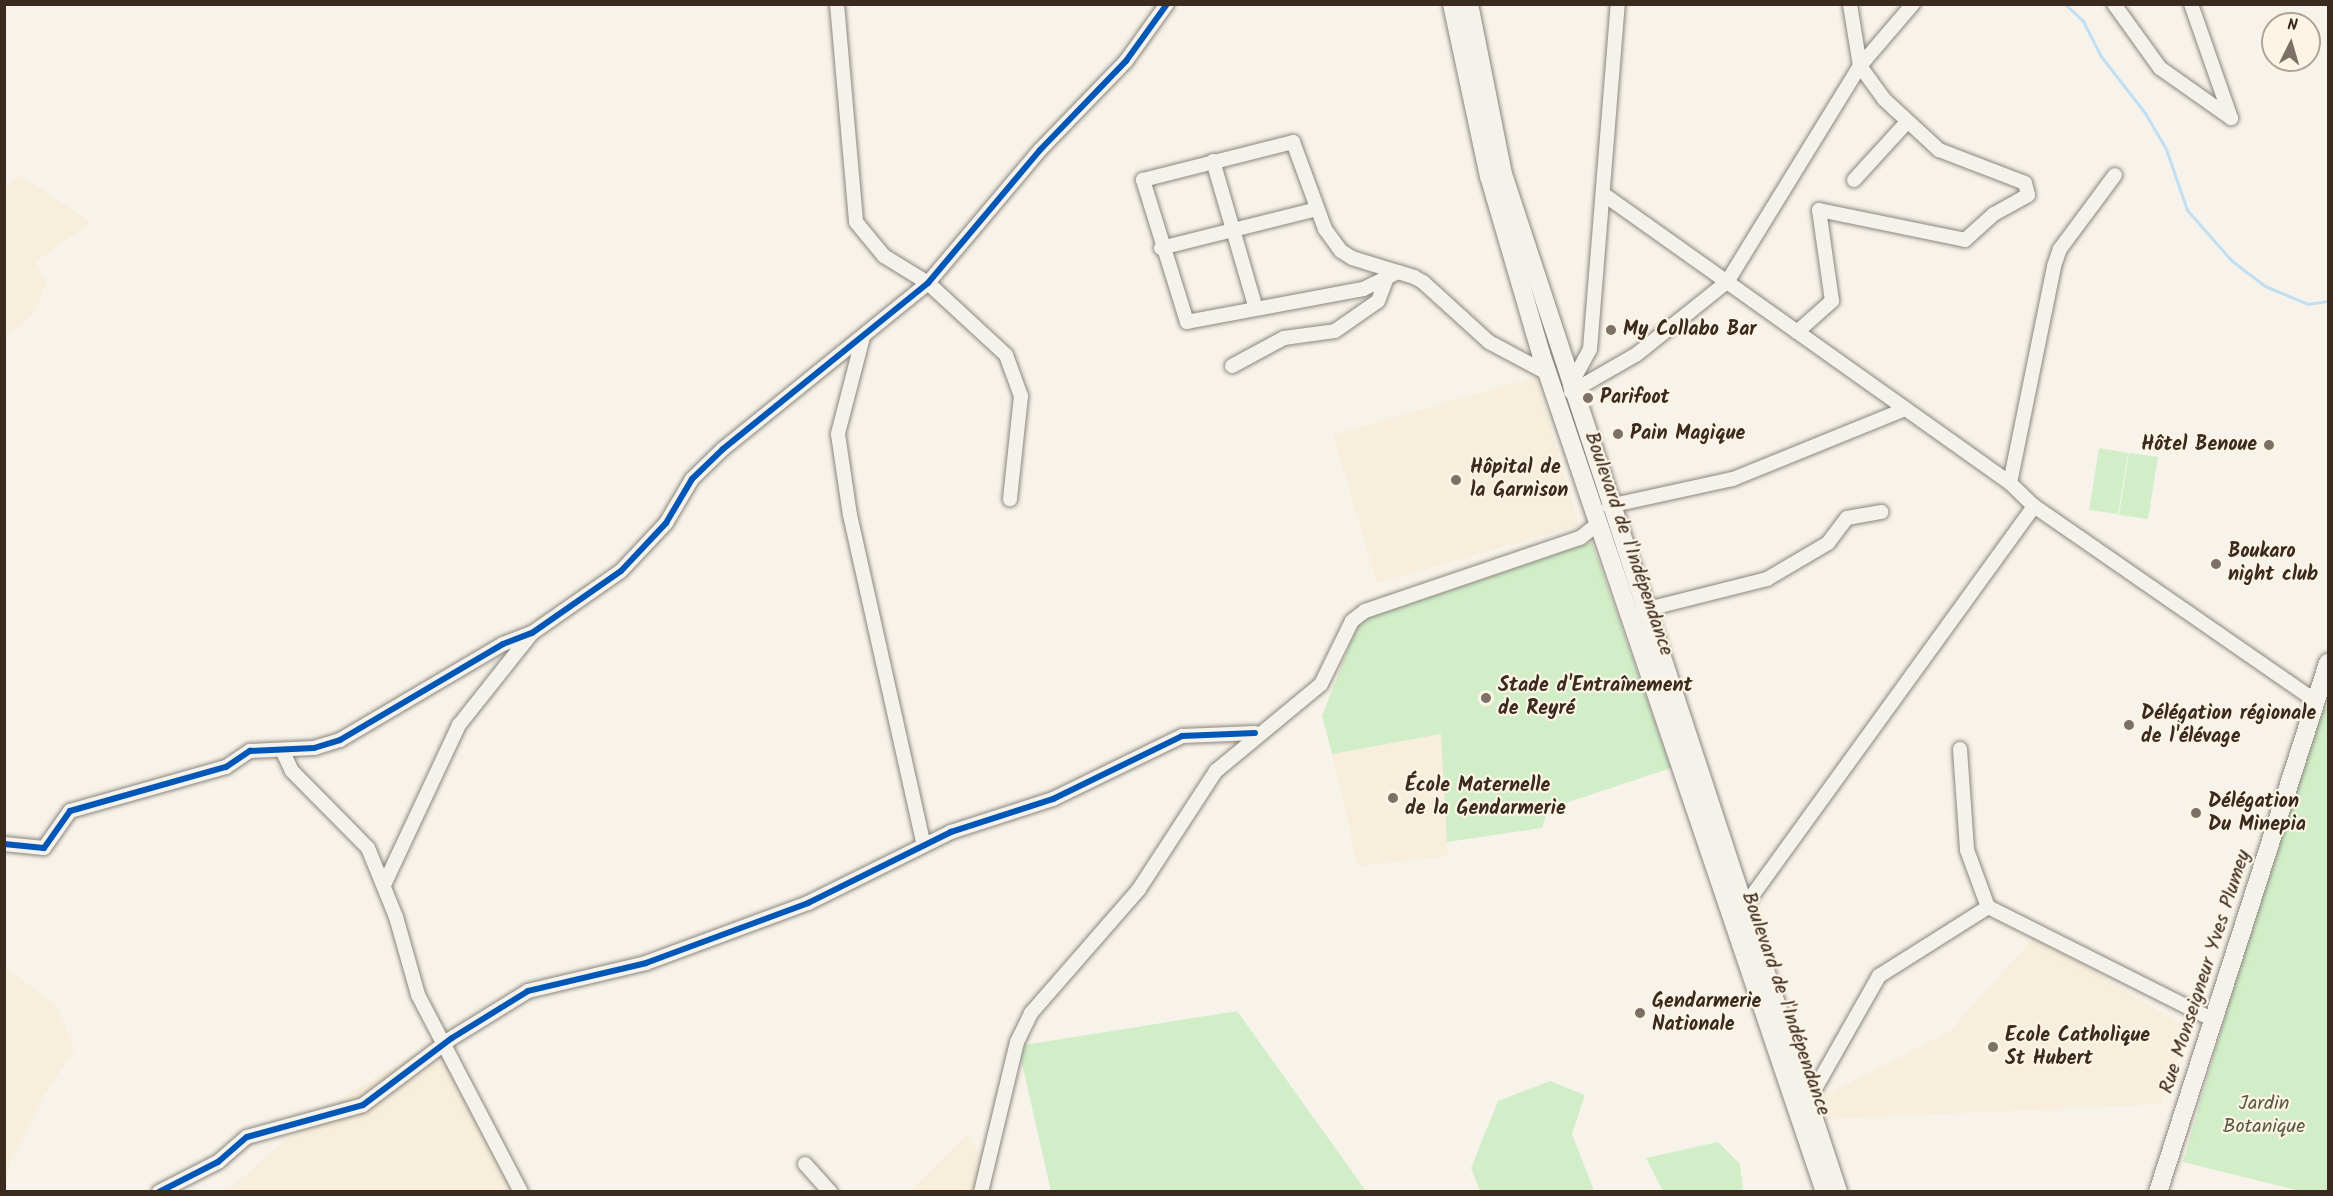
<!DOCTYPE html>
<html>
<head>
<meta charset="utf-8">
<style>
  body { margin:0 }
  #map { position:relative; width:2333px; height:1196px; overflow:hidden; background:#f7f3ea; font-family:Kalam,sans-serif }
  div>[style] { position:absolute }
  .built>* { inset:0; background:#f7eedb }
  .green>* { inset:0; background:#d1eec8 }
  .stream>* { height:3px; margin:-1.5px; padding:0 1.5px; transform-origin:1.5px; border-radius:1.5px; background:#c1dff2 }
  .roads { filter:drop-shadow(0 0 2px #8b867f) drop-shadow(0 0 2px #8b867f) }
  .street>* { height:14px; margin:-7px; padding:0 7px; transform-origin:7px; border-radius:7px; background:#f5f2ec }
  .secondary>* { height:18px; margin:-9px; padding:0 9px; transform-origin:9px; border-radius:9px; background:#f5f2ec }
  .cycleway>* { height:6px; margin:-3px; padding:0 3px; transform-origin:3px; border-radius:3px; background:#0057b8 }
  .dots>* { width:16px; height:16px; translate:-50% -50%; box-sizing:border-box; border:3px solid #fcf5e5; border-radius:50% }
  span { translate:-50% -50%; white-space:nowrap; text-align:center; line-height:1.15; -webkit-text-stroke:4.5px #fcf5e5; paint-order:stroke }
  .poi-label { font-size:20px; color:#3b2a1e; font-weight:700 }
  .left { translate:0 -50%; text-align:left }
  .right { translate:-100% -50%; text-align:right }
  .street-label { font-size:20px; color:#3b2a1e }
  .park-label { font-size:20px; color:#595a42 }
  .frame { position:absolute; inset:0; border:6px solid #3b2a1e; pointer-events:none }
  .north { position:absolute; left:2261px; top:12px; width:60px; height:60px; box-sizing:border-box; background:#fcf5e5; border:2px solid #afa495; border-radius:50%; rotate:5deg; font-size:16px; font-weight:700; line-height:24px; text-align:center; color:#3b2a1e }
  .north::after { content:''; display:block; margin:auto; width:21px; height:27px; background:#7d7065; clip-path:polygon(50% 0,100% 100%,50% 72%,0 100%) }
</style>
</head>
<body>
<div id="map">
  <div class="built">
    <div style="clip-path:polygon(21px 176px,91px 222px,35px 262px,46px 282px,35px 312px,5px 338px,5px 188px)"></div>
    <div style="clip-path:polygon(1536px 377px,1579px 525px,1377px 583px,1333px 435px)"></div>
    <div style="clip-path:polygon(1441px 734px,1448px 856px,1358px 866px,1332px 754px)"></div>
    <div style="clip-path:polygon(2035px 936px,2188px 1029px,2161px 1104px,1829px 1119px,1821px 1098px,1950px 1031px)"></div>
    <div style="clip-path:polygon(5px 966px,59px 1009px,74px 1051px,42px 1098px,11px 1160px,5px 1188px)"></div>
    <div style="clip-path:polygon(444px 1038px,519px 1192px,226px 1192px,319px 1111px)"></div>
    <div style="clip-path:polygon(969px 1133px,994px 1191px,910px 1192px)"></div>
  </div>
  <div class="green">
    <div style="clip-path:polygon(2099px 448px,2128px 453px,2118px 514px,2089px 510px)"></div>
    <div style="clip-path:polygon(2129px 453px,2158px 457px,2148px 519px,2119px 515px)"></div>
    <div style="clip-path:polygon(1592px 542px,1671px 768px,1548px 809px,1542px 828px,1447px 842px,1441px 734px,1332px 754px,1322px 716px,1359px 621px)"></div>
    <div style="clip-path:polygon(2316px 701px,2328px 709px,2328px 1191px,2300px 1191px,2183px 1162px)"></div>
    <div style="clip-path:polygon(1237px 1011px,1366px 1191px,1051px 1191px,1018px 1046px)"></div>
    <div style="clip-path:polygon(1550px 1081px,1585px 1095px,1572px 1134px,1594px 1191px,1480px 1191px,1471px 1168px,1498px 1101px)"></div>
    <div style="clip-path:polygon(1718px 1142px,1740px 1164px,1743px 1191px,1663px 1191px,1646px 1158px)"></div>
  </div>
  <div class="stream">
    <div style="left:2065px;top:4px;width:25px;rotate:43deg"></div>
    <div style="left:2083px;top:21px;width:38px;rotate:63deg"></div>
    <div style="left:2100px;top:55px;width:73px;rotate:52.2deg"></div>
    <div style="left:2145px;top:113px;width:42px;rotate:59.7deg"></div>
    <div style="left:2166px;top:149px;width:65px;rotate:71deg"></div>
    <div style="left:2187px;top:210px;width:68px;rotate:48.6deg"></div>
    <div style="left:2232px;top:261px;width:41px;rotate:37.1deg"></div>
    <div style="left:2265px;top:286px;width:47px;rotate:22.7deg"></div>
    <div style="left:2308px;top:304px;width:20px;rotate:-9deg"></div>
  </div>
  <div class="roads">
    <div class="street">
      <div style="left:837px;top:4px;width:219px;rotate:85deg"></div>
      <div style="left:856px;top:222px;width:44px;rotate:50.5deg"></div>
      <div style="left:884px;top:256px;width:52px;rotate:31.5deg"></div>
      <div style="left:928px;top:283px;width:106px;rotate:42.7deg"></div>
      <div style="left:1006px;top:355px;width:44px;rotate:69.9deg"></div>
      <div style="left:1021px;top:396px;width:104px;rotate:96.1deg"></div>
      <div style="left:2114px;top:4px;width:79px;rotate:54.3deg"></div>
      <div style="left:2160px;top:68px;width:87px;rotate:35.2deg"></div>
      <div style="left:2191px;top:4px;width:121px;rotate:70.7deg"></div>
      <div style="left:1213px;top:161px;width:151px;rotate:73.8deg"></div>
      <div style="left:1854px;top:180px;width:79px;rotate:-47.6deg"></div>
      <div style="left:1606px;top:196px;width:496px;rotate:35.4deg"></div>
      <div style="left:2010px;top:483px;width:33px;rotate:44deg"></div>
      <div style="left:2034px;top:506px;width:343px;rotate:34.7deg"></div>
      <div style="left:1161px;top:248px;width:161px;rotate:-14deg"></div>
      <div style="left:1398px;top:272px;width:39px;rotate:154deg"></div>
      <div style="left:1363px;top:289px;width:179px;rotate:169.4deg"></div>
      <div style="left:1187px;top:322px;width:149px;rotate:-107.2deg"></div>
      <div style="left:1143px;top:180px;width:155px;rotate:-14.2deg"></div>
      <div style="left:1293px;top:142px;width:93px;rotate:69.8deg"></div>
      <div style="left:1325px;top:229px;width:27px;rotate:54deg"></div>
      <div style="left:1341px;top:251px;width:13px;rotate:32deg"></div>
      <div style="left:1352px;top:258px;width:17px;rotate:17deg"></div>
      <div style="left:1368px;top:263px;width:31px;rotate:17deg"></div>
      <div style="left:1398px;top:272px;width:17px;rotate:17deg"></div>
      <div style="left:1414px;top:277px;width:10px;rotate:29deg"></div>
      <div style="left:1423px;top:282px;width:89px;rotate:42.3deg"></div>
      <div style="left:1489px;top:342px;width:66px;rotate:28.1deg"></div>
      <div style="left:1797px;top:332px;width:47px;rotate:-41.5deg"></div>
      <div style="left:1832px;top:301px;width:92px;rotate:-98.1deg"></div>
      <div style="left:1819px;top:210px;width:149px;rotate:11.6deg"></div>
      <div style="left:1965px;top:240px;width:39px;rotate:-42deg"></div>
      <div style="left:1994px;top:214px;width:39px;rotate:-29deg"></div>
      <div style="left:2028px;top:195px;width:12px;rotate:-104deg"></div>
      <div style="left:2025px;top:183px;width:92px;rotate:-159deg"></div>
      <div style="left:1939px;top:150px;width:75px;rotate:-137.2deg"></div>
      <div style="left:1884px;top:99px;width:41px;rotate:-126deg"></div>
      <div style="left:1860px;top:66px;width:63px;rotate:-99.2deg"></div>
      <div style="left:863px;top:337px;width:100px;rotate:104.5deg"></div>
      <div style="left:838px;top:434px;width:82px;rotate:81.6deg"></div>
      <div style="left:850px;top:515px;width:338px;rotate:77.4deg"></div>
      <div style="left:1232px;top:366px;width:59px;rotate:-28.3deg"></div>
      <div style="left:1284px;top:338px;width:51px;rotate:-7.8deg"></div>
      <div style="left:1335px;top:331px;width:52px;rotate:-34.9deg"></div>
      <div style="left:1378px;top:301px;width:22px;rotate:-69deg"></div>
      <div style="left:1570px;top:386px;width:42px;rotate:-61.6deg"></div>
      <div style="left:1590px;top:349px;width:346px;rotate:-85.4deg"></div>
      <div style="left:1571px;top:392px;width:76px;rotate:-29.9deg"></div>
      <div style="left:1637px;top:354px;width:115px;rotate:-38.7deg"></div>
      <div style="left:1727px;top:282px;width:254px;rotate:-58.4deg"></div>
      <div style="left:1860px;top:66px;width:82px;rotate:-49.5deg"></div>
      <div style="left:2010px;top:483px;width:221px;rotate:-78.5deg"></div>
      <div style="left:2054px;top:266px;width:18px;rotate:-71deg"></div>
      <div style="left:2060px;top:249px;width:92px;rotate:-53.4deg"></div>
      <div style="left:1609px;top:506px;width:127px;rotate:-12.3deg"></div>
      <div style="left:1733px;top:479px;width:186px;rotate:-22.1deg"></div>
      <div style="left:1644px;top:610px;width:127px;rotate:-14.1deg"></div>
      <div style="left:1767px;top:579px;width:71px;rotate:-30.5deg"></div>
      <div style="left:1828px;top:543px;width:31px;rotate:-53deg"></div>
      <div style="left:1847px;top:518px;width:35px;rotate:-10deg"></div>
      <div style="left:1960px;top:749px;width:101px;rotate:86deg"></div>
      <div style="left:1967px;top:850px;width:61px;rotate:69.8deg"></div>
      <div style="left:1988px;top:907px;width:253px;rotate:26.6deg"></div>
      <div style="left:283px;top:752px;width:21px;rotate:65deg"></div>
      <div style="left:292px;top:771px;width:108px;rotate:45.4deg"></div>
      <div style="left:368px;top:848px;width:74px;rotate:67.9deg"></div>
      <div style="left:396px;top:917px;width:81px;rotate:74.2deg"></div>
      <div style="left:418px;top:995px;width:222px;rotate:62.4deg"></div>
      <div style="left:4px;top:844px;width:40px;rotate:5.7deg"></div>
      <div style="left:44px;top:848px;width:45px;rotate:-54.9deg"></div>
      <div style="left:70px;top:811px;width:162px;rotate:-15.8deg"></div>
      <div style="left:226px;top:767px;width:29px;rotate:-34deg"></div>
      <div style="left:250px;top:751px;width:64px;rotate:-2.7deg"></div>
      <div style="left:314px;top:748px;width:27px;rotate:-17deg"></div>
      <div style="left:340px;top:740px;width:189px;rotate:-30.5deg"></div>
      <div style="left:503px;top:644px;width:31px;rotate:-21deg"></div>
      <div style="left:532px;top:633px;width:108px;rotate:-34.9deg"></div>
      <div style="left:621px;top:571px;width:66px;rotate:-46.8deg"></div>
      <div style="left:666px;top:523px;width:51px;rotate:-59.4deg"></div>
      <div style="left:692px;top:479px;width:43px;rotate:-44.1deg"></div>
      <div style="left:723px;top:449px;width:264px;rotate:-39deg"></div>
      <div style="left:928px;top:283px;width:174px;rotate:-49.9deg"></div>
      <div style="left:1040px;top:150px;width:124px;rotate:-46deg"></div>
      <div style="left:1126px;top:61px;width:70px;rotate:-54.3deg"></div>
      <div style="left:384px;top:885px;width:177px;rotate:-64.9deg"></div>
      <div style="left:459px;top:725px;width:117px;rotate:-51.6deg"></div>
      <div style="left:1744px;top:907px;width:495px;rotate:-54.1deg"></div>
      <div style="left:1808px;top:1101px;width:144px;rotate:-60.4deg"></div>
      <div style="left:1879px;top:976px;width:129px;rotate:-32.3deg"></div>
      <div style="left:805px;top:1164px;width:38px;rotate:48deg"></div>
      <div style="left:159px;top:1192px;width:66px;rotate:-27deg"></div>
      <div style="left:218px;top:1162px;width:38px;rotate:-41deg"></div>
      <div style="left:247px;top:1137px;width:120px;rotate:-15.4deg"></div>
      <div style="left:363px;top:1105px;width:111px;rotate:-37deg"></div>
      <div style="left:452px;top:1038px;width:89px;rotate:-31.7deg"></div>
      <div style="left:528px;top:991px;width:121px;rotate:-13.3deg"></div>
      <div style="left:646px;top:963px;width:173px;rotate:-20.3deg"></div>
      <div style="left:808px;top:903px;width:160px;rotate:-26.4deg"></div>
      <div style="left:951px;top:832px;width:107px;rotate:-17.9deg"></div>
      <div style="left:1053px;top:799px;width:144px;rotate:-26deg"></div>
      <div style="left:1182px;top:736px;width:73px;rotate:-2.4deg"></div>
      <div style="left:981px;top:1192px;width:154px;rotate:-76.5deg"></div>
      <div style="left:1017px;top:1042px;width:32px;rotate:-64deg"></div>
      <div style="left:1031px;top:1013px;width:164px;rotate:-48.9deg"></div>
      <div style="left:1139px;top:889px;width:141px;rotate:-56.9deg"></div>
      <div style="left:1216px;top:771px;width:136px;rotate:-39.6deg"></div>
      <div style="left:1321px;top:684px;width:70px;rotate:-63.8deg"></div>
      <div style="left:1352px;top:621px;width:16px;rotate:-38deg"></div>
      <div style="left:1365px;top:611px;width:227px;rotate:-18.8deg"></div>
      <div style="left:1580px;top:538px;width:23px;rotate:-38deg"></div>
    </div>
    <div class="secondary">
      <div style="left:1452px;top:4px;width:176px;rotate:77.9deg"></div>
      <div style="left:1489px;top:176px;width:185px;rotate:73.7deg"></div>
      <div style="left:1541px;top:354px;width:885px;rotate:71.28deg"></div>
      <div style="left:1469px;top:4px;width:173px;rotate:78.7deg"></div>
      <div style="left:1503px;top:174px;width:1072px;rotate:71.78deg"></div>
      <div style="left:2158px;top:1192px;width:556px;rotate:-72.18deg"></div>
    </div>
  </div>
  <div class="cycleway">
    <div style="left:4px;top:844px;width:40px;rotate:5.7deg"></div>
    <div style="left:44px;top:848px;width:45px;rotate:-54.9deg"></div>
    <div style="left:70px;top:811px;width:162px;rotate:-15.8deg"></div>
    <div style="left:226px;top:767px;width:29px;rotate:-34deg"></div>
    <div style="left:250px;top:751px;width:64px;rotate:-2.7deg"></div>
    <div style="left:314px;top:748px;width:27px;rotate:-17deg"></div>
    <div style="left:340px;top:740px;width:189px;rotate:-30.5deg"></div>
    <div style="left:503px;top:644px;width:31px;rotate:-21deg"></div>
    <div style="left:532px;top:633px;width:108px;rotate:-34.9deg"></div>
    <div style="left:621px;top:571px;width:66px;rotate:-46.8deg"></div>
    <div style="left:666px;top:523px;width:51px;rotate:-59.4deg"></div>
    <div style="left:692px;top:479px;width:43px;rotate:-44.1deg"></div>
    <div style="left:723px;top:449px;width:264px;rotate:-39deg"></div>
    <div style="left:928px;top:283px;width:174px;rotate:-49.9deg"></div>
    <div style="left:1040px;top:150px;width:124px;rotate:-46deg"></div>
    <div style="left:1126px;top:61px;width:70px;rotate:-54.3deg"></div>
    <div style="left:159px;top:1192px;width:66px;rotate:-27deg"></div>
    <div style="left:218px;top:1162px;width:38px;rotate:-41deg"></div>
    <div style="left:247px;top:1137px;width:120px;rotate:-15.4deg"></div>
    <div style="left:363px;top:1105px;width:111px;rotate:-37deg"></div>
    <div style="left:452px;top:1038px;width:89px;rotate:-31.7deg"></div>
    <div style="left:528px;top:991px;width:121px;rotate:-13.3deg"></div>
    <div style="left:646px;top:963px;width:173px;rotate:-20.3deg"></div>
    <div style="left:808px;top:903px;width:160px;rotate:-26.4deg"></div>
    <div style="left:951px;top:832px;width:107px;rotate:-17.9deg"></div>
    <div style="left:1053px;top:799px;width:144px;rotate:-26deg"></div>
    <div style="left:1182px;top:736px;width:73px;rotate:-2.4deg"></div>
  </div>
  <div class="dots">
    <div style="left:1611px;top:330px;background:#7d7065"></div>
    <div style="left:1588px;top:398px;background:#7d7065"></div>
    <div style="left:1618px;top:434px;background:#7d7065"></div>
    <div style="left:2269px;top:445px;background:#7d7065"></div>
    <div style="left:1456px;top:480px;background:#7d7065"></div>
    <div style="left:2216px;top:564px;background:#7d7065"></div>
    <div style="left:1486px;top:698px;background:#7d7065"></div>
    <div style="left:2129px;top:725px;background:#7d7065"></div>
    <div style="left:1393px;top:798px;background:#7d7065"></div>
    <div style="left:2196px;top:813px;background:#7d7065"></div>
    <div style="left:1640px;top:1013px;background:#7d7065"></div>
    <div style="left:1993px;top:1047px;background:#7d7065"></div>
  </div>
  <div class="poi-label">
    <span class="left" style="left:1623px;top:330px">My Collabo Bar</span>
    <span class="left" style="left:1600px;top:398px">Parifoot</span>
    <span class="left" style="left:1630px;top:434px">Pain Magique</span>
    <span class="right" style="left:2257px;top:445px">Hôtel Benoue</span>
    <span class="left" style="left:1470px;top:480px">Hôpital de<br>la Garnison</span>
    <span class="left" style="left:2228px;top:564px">Boukaro<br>night club</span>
    <span class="left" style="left:1498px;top:698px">Stade d'Entraînement<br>de Reyré</span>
    <span class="left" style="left:2141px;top:726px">Délégation régionale<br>de l'élévage</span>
    <span class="left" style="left:1405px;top:798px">École Maternelle<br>de la Gendarmerie</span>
    <span class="left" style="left:2208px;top:814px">Délégation<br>Du Minepia</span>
    <span class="left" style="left:1652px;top:1014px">Gendarmerie<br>Nationale</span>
    <span class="left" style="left:2005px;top:1048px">Ecole Catholique<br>St Hubert</span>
  </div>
  <div class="street-label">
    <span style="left:1628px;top:544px;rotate:71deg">Boulevard de l'Indépendance</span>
    <span style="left:2206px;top:972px;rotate:-72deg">Rue Monseigneur Yves Plumey</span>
    <span style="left:1785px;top:1004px;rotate:71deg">Boulevard de l'Indépendance</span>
  </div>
  <div class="park-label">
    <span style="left:2264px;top:1116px">Jardin<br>Botanique</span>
  </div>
  <div class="frame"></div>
  <div class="north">N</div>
</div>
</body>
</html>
